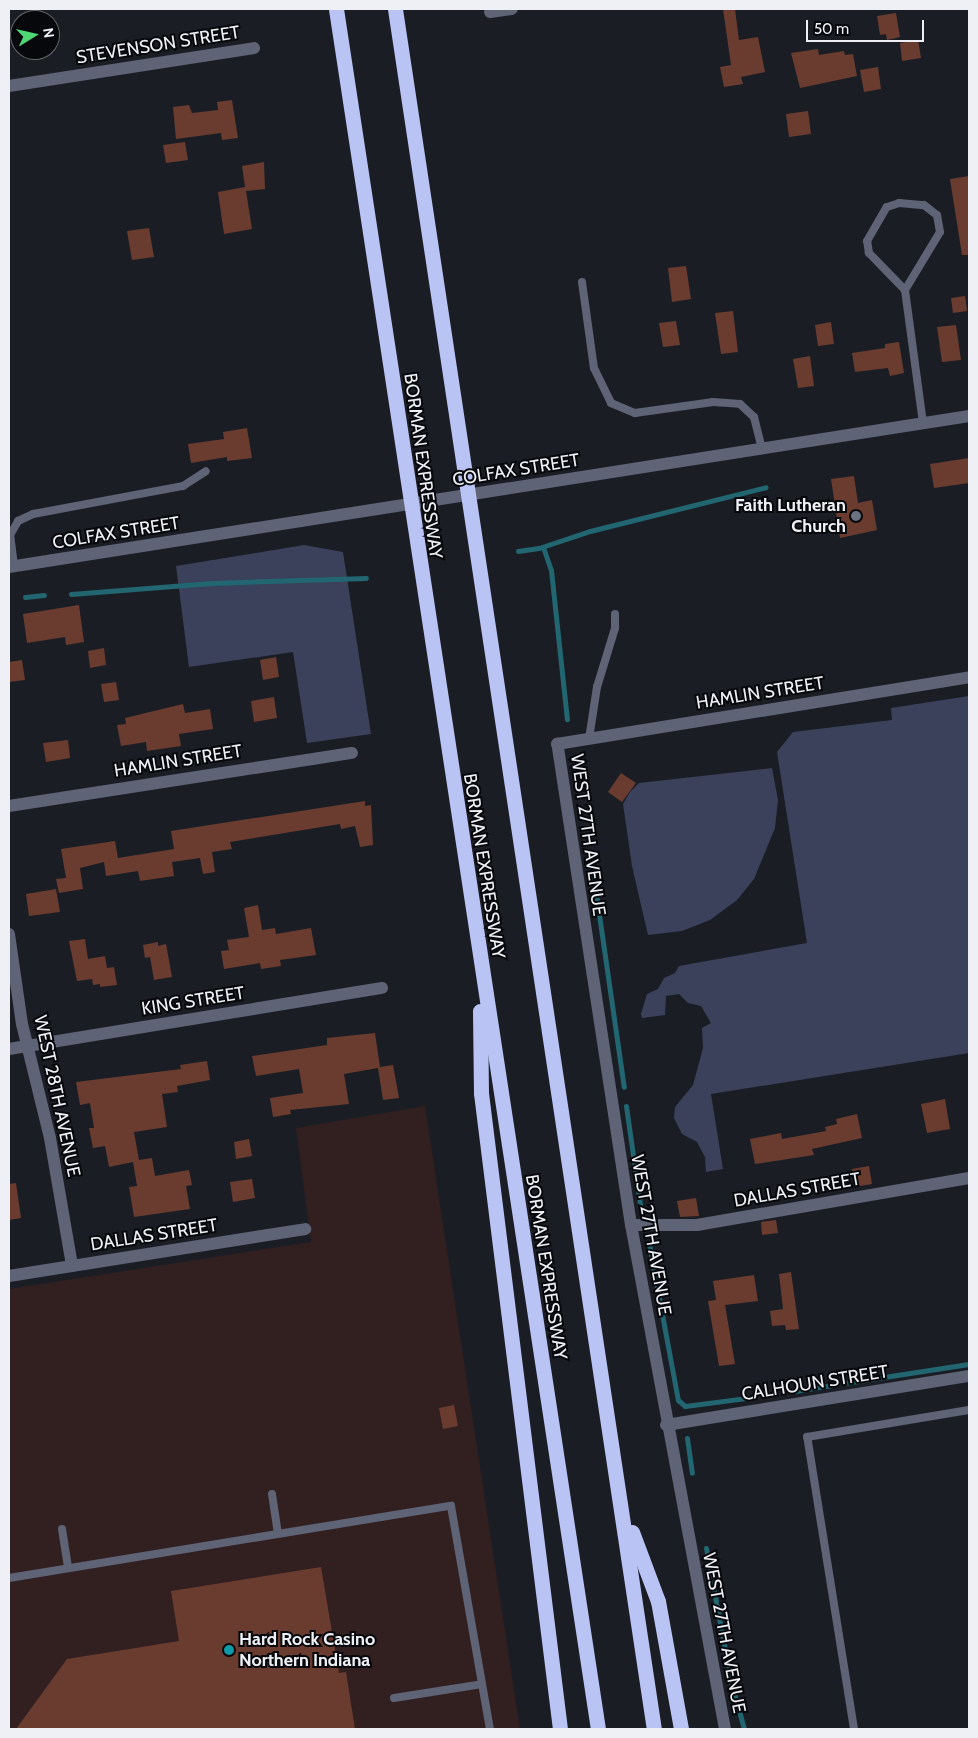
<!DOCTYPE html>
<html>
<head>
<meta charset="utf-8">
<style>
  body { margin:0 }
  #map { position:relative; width:978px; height:1738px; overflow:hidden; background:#1b1d25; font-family:Cabin,sans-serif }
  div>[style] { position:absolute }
  .commercial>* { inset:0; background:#321f20 }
  .green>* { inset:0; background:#3b415b }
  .stream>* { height:5px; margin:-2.5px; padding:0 2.5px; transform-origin:2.5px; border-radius:2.5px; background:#216670 }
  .building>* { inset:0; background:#693c2f }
  .service>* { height:8px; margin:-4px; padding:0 4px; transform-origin:4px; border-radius:4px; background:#5e6376 }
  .minor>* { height:12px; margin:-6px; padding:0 6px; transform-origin:6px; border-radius:6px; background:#5e6376 }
  .tertiary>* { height:12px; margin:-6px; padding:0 6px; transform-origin:6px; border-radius:6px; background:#5e6376 }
  .motorway>* { height:15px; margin:-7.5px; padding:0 7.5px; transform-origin:7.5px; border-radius:7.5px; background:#bac4f4 }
  .dots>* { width:14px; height:14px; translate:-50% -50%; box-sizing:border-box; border:2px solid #07080b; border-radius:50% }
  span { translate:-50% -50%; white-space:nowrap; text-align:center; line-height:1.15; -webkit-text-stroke:4px #07080b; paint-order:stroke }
  .street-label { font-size:18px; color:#eef0f5 }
  .poi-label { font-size:18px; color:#eef0f5; font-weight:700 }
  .right { translate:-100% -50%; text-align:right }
  .left { translate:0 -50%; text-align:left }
  .frame { position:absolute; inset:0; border:10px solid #eef0f5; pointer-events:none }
  .north { position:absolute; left:10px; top:10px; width:50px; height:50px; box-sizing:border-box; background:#07080b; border:1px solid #636569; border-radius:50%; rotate:81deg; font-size:14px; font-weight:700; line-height:20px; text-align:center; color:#eef0f5 }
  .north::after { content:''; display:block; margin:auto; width:18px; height:22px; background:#4fd675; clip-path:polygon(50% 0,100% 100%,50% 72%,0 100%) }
  .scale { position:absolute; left:806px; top:20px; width:118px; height:22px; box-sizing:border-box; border:2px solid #eef0f5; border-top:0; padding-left:6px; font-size:15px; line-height:18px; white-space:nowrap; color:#eef0f5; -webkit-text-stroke:4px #07080b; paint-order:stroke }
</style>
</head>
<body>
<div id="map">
  <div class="commercial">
    <div style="clip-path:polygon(425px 1106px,520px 1729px,9px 1729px,9px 1289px,311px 1242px,296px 1128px)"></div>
  </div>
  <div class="green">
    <div style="clip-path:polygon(304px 545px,343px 552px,371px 734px,307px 743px,293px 652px,189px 667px,176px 566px)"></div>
    <div style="clip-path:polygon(969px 696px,969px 1053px,711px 1094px,723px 1169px,706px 1172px,705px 1157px,697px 1142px,682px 1134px,674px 1118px,675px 1107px,693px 1085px,703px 1048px,702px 1028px,711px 1023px,701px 1006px,688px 1003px,679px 994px,666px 996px,665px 1015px,642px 1018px,641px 1014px,647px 994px,658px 989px,664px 978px,675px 973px,679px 966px,807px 943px,777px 752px,793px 732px,892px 720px,891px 708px)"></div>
    <div style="clip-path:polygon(772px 768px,778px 800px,775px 828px,754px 879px,737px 900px,710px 920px,682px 931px,648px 935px,632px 866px,623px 804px,630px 792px,639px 783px)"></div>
  </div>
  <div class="stream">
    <div style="left:543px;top:547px;width:24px;rotate:71deg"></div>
    <div style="left:551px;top:570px;width:150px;rotate:83.9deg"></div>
    <div style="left:518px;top:551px;width:21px;rotate:-8deg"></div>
    <div style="left:539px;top:548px;width:54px;rotate:-18.4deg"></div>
    <div style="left:590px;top:531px;width:181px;rotate:-14deg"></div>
    <div style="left:71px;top:594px;width:141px;rotate:-4.5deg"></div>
    <div style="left:212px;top:583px;width:154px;rotate:-1.9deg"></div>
    <div style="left:25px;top:597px;width:19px;rotate:-6deg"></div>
    <div style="left:593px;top:873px;width:216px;rotate:81.8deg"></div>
    <div style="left:626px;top:1106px;width:99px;rotate:81.9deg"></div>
    <div style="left:649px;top:1244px;width:159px;rotate:79.5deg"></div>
    <div style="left:678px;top:1400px;width:9px;rotate:41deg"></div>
    <div style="left:685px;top:1406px;width:63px;rotate:-7.4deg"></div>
    <div style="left:845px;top:1383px;width:125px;rotate:-8.7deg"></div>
    <div style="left:795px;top:1391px;width:36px;rotate:-9deg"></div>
    <div style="left:687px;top:1438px;width:35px;rotate:82deg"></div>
    <div style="left:706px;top:1548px;width:136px;rotate:79.4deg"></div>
    <div style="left:731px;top:1682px;width:49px;rotate:74.5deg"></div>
  </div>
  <div class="building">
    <div style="clip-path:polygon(723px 9px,735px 9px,739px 40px,758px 37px,765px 72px,741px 77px,743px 84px,724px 87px,720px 67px,731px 65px)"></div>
    <div style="clip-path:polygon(896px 13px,900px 37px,887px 40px,886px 34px,880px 35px,877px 16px)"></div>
    <div style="clip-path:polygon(918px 40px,921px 58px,902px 61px,900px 43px)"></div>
    <div style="clip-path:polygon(818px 49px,819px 55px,844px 51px,845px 55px,853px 54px,857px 76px,800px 88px,791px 53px)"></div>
    <div style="clip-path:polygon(878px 67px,881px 89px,864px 92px,860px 70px)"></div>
    <div style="clip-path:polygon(232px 100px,238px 138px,222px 140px,221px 133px,176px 139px,173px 107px,189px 105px,192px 113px,218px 110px,217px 102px)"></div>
    <div style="clip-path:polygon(808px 111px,811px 134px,789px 137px,786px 114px)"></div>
    <div style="clip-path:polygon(185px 142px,188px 160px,166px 163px,163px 145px)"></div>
    <div style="clip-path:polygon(264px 162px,265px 189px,246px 191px,252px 229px,224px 234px,218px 192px,245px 187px,242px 166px)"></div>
    <div style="clip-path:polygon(969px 176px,969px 255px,962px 255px,950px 179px)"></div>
    <div style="clip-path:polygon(149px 228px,154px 257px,132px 260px,127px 231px)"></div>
    <div style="clip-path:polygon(686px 266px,691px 299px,672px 302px,668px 268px)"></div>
    <div style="clip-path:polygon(965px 296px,967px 311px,953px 313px,951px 298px)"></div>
    <div style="clip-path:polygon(733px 311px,738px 352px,721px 354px,715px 313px)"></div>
    <div style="clip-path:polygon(676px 321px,680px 345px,663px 347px,659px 323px)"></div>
    <div style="clip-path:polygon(831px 322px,834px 344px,818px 346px,815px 325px)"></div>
    <div style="clip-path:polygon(956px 325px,961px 360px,942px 362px,937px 327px)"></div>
    <div style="clip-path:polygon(899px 342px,904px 373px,890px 376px,888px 368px,855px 372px,852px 353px,885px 348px,885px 344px)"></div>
    <div style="clip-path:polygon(810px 356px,814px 386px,798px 388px,793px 359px)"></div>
    <div style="clip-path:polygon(247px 428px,252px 458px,227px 461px,227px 457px,191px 463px,188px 444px,224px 439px,223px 432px)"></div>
    <div style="clip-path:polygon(969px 458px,969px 483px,934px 488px,930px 464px)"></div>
    <div style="clip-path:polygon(854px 476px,858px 503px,872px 500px,877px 530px,840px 538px,831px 479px)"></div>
    <div style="clip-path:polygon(79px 605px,84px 642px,66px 645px,65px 637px,27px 643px,23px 614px)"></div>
    <div style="clip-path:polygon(104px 648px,106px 665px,90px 668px,88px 651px)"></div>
    <div style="clip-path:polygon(276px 657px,279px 677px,263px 680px,260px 660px)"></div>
    <div style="clip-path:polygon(22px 660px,25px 680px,9px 682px,9px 662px)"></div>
    <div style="clip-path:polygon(116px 682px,119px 700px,104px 702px,101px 684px)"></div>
    <div style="clip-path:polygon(274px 697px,277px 718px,254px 722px,251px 701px)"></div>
    <div style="clip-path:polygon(183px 704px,185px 713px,210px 709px,213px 729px,179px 734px,181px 746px,147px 751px,146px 742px,121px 746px,117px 725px,126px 724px,125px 718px)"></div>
    <div style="clip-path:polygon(68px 740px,70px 758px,46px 762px,43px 743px)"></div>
    <div style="clip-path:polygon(621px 773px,636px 783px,622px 802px,608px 792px)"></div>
    <div style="clip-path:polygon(365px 801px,365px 806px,371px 805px,373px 845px,360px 847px,355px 826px,341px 829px,340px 824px,230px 842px,232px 849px,212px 852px,215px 872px,203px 874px,200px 858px,172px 862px,174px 876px,140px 881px,138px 871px,106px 876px,104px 862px,80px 868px,83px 889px,59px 893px,56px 879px,66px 878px,61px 849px,115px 841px,118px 858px,174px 849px,171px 831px)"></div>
    <div style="clip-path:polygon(56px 889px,60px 912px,29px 916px,26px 894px)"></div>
    <div style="clip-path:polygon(258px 905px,262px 930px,275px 928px,276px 934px,311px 928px,316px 955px,280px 960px,281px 966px,261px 969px,260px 963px,224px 969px,221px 951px,229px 950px,227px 940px,249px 937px,244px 908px)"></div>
    <div style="clip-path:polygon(85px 939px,88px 959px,105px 956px,107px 968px,114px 967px,117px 985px,100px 987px,100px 984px,93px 985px,92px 979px,77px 981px,69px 941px)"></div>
    <div style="clip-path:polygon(158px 942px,158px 946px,166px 944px,172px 977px,154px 980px,150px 957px,145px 958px,143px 945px)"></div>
    <div style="clip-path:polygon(375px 1033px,380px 1067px,393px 1065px,399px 1098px,383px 1100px,378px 1068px,344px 1074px,349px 1104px,290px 1110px,291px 1114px,273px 1117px,270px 1098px,303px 1093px,299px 1069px,256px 1076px,252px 1056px,327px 1045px,327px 1038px)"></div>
    <div style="clip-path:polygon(207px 1061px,210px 1080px,177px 1086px,178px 1092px,162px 1094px,167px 1127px,134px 1132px,139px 1160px,152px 1158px,155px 1176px,189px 1170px,192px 1185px,186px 1186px,190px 1209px,134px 1217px,129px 1187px,137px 1186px,133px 1162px,109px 1167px,105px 1146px,93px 1148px,89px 1128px,94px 1128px,90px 1103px,80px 1105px,76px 1082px,181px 1069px,180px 1065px)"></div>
    <div style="clip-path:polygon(945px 1099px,950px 1129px,927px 1133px,921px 1104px)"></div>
    <div style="clip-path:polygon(857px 1114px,862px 1138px,812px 1149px,814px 1155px,755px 1164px,750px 1139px,781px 1133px,782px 1139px,826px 1131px,825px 1127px,837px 1124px,836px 1119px)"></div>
    <div style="clip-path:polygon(249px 1139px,252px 1156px,236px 1159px,234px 1142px)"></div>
    <div style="clip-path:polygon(869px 1166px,872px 1184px,854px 1187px,852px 1169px)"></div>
    <div style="clip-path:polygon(252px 1179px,255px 1198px,233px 1202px,230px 1182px)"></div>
    <div style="clip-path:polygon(16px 1183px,21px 1218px,9px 1220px,9px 1184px)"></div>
    <div style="clip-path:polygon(696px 1198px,699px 1216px,680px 1217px,677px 1201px)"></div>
    <div style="clip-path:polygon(776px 1220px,778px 1233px,762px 1235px,761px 1222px)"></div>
    <div style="clip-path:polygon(791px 1272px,799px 1329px,786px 1330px,785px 1325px,772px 1326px,770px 1311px,783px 1309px,779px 1274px)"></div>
    <div style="clip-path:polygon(754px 1275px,758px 1301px,725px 1305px,735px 1364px,719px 1366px,708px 1301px,716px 1300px,713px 1281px)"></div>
    <div style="clip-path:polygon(454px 1405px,458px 1426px,443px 1429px,439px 1408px)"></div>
    <div style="clip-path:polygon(321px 1567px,339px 1673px,346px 1672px,355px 1729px,16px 1729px,67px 1659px,179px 1641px,171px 1591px)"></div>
  </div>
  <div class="service">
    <div style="left:582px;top:282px;width:87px;rotate:82.1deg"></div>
    <div style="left:594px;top:368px;width:39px;rotate:64deg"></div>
    <div style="left:611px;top:403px;width:26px;rotate:23deg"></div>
    <div style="left:635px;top:413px;width:79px;rotate:-8deg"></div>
    <div style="left:713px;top:402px;width:27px;rotate:4deg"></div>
    <div style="left:740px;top:404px;width:19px;rotate:43deg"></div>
    <div style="left:754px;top:417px;width:33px;rotate:76deg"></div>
    <div style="left:905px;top:290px;width:52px;rotate:-134.2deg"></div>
    <div style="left:869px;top:253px;width:12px;rotate:-99deg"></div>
    <div style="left:867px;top:241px;width:39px;rotate:-60deg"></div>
    <div style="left:887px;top:207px;width:13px;rotate:-18deg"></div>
    <div style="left:899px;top:203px;width:25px;rotate:5deg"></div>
    <div style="left:924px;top:205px;width:16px;rotate:38deg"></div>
    <div style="left:937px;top:215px;width:17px;rotate:80deg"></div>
    <div style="left:940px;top:232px;width:68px;rotate:121.1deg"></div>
    <div style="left:905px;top:290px;width:134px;rotate:82.3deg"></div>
    <div style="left:14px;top:566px;width:31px;rotate:-97deg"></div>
    <div style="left:10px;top:535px;width:16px;rotate:-60deg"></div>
    <div style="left:18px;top:521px;width:17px;rotate:-25deg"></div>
    <div style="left:33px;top:514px;width:153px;rotate:-10.6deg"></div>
    <div style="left:183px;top:486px;width:27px;rotate:-33deg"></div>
    <div style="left:589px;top:739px;width:53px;rotate:-81.3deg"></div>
    <div style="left:597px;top:687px;width:62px;rotate:-73deg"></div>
    <div style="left:615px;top:628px;width:14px;rotate:-90deg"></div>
    <div style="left:272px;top:1494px;width:40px;rotate:81.5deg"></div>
    <div style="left:62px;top:1529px;width:39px;rotate:81deg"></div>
    <div style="left:9px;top:1578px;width:448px;rotate:-9.3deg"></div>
    <div style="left:451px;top:1506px;width:226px;rotate:80.1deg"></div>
    <div style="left:394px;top:1698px;width:89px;rotate:-9deg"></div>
    <div style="left:854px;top:1729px;width:296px;rotate:-99.1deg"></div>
    <div style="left:807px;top:1437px;width:164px;rotate:-9.5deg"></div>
  </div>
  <div class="minor">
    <div style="left:490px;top:12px;width:22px;rotate:-8deg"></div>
    <div style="left:9px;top:86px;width:248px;rotate:-8.8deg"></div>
    <div style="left:9px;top:806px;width:347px;rotate:-8.8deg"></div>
    <div style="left:9px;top:934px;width:91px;rotate:81.8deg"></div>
    <div style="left:22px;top:1024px;width:117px;rotate:76.2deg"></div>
    <div style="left:50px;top:1138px;width:130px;rotate:80.2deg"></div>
    <div style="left:9px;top:1049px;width:378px;rotate:-9.3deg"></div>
    <div style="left:631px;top:1225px;width:66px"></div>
    <div style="left:697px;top:1225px;width:276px;rotate:-9.8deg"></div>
    <div style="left:9px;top:1276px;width:300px;rotate:-9deg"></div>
    <div style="left:666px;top:1425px;width:307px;rotate:-9.2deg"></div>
    <div style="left:725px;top:1729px;width:513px;rotate:-100.56deg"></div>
    <div style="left:631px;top:1225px;width:487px;rotate:-98.7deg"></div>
    <div style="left:557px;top:744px;width:417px;rotate:-9.2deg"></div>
  </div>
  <div class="tertiary">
    <div style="left:9px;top:567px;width:972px;rotate:-8.94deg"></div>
  </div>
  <div class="motorway">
    <div style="left:336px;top:9px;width:1740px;rotate:81.34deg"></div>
    <div style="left:395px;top:9px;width:1739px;rotate:81.44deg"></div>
    <div style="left:480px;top:1011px;width:82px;rotate:89.3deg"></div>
    <div style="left:481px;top:1093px;width:641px;rotate:82.92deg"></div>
    <div style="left:632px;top:1532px;width:74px;rotate:69.4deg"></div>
    <div style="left:658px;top:1601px;width:130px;rotate:79.8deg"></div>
  </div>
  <div class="dots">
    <div style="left:856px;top:516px;background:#6b7280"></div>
    <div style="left:229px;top:1650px;background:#0f9aa8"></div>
  </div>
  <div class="street-label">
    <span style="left:158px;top:45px;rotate:-9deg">STEVENSON STREET</span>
    <span style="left:423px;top:466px;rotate:82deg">BORMAN EXPRESSWAY</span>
    <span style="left:516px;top:470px;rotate:-9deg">COLFAX STREET</span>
    <span style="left:116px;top:533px;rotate:-9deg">COLFAX STREET</span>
    <span style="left:760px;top:693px;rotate:-9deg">HAMLIN STREET</span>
    <span style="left:178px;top:761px;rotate:-9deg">HAMLIN STREET</span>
    <span style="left:588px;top:835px;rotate:82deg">WEST 27TH AVENUE</span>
    <span style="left:484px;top:866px;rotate:81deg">BORMAN EXPRESSWAY</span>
    <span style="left:193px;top:1001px;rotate:-9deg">KING STREET</span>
    <span style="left:57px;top:1096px;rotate:78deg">WEST 28TH AVENUE</span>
    <span style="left:797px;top:1190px;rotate:-10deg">DALLAS STREET</span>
    <span style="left:154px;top:1235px;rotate:-9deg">DALLAS STREET</span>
    <span style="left:651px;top:1235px;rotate:80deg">WEST 27TH AVENUE</span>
    <span style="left:546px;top:1267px;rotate:81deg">BORMAN EXPRESSWAY</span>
    <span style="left:815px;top:1383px;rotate:-9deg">CALHOUN STREET</span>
    <span style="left:724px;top:1633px;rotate:79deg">WEST 27TH AVENUE</span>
  </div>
  <div class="poi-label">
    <span class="right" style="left:846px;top:516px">Faith Lutheran<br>Church</span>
    <span class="left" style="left:239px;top:1650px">Hard Rock Casino<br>Northern Indiana</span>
  </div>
  <div class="frame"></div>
  <div class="north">N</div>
  <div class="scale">50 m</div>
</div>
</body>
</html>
